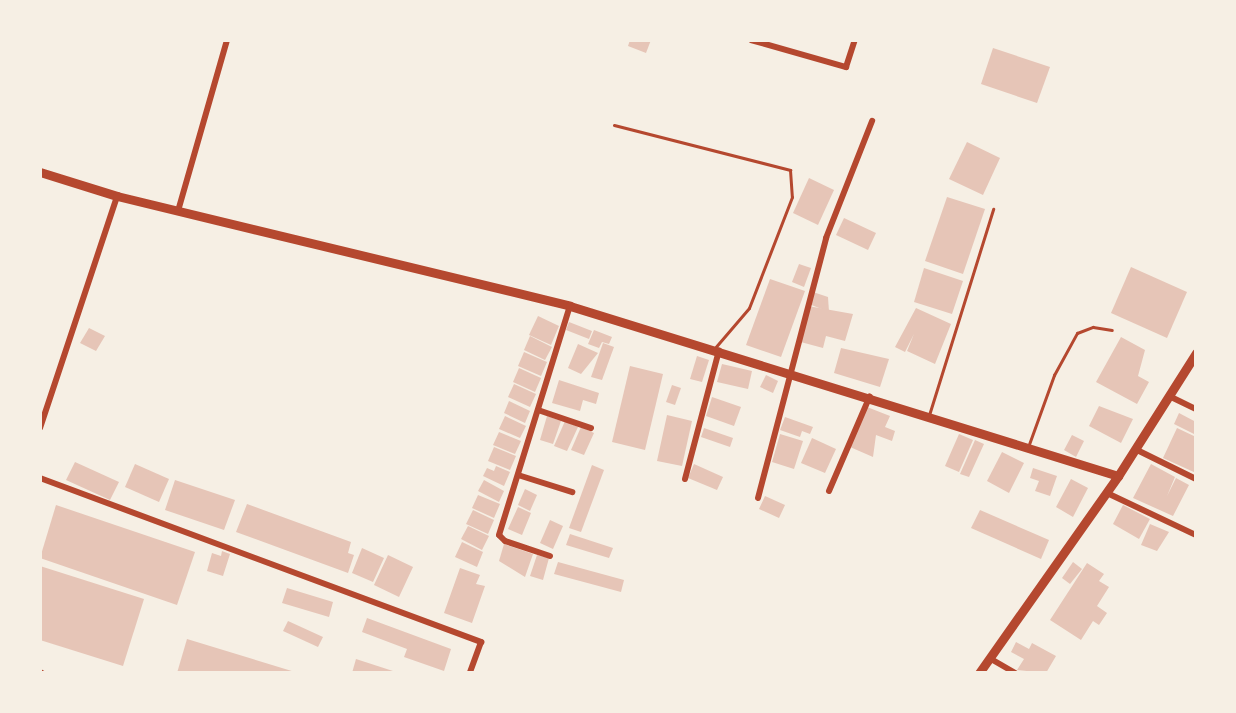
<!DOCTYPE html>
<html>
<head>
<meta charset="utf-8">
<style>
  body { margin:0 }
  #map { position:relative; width:1236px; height:713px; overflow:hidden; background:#f6efe4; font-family:Karla,sans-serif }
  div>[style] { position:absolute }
  .building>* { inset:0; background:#e6c5b7 }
  .service>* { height:3px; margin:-1.5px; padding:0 1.5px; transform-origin:1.5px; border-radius:1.5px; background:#b5482f }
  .minor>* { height:6px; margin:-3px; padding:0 3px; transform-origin:3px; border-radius:3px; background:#b5482f }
  .secondary>* { height:9px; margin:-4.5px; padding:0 4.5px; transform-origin:4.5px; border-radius:4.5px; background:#b5482f }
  span { translate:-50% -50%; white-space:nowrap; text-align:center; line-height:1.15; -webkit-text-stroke:8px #f6efe4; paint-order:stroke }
  .frame { position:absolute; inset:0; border:42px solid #f6efe4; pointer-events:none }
</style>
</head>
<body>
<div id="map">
  <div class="building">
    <div style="clip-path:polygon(630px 40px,651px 40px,646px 53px,628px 46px)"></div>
    <div style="clip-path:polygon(993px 48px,1050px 67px,1037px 103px,981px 84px)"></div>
    <div style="clip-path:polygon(967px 142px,1000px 158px,983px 195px,949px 179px)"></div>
    <div style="clip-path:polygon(809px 178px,834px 190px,818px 225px,793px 213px)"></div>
    <div style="clip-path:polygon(947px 197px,985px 209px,963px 274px,925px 261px)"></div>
    <div style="clip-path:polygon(844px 218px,876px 233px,868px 250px,836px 235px)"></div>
    <div style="clip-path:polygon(799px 264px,811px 268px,804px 287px,792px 282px)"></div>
    <div style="clip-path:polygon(1131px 267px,1187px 292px,1167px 338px,1111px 313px)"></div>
    <div style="clip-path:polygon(924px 268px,963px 281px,952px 314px,914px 302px)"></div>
    <div style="clip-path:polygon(770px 279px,805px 291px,781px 357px,746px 345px)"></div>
    <div style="clip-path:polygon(813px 292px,828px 297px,829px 312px,809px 304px)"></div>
    <div style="clip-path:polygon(808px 306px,853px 314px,845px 341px,826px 336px,823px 348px,797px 341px)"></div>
    <div style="clip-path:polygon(916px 308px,951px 324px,935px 364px,907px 351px,914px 334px,905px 352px,895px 347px)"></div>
    <div style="clip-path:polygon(538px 316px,559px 326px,551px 345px,529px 335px)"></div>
    <div style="clip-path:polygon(569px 322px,592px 331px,589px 339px,566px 330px)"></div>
    <div style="clip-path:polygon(89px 328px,105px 336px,96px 351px,80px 343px)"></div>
    <div style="clip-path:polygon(594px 330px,612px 337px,609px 344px,602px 342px,599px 348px,588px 344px)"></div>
    <div style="clip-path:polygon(530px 336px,552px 347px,545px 360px,524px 350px)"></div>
    <div style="clip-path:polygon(1121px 337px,1145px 350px,1138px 376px,1149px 382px,1137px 404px,1096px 382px)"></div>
    <div style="clip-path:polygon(603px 343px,614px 347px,602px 380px,591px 377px)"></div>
    <div style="clip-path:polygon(578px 344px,598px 353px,581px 374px,568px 368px)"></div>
    <div style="clip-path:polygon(841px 348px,889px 359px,880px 387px,834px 373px)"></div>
    <div style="clip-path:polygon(524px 352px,547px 362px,541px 376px,518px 366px)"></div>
    <div style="clip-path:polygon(697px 356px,709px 360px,702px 382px,690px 379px)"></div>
    <div style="clip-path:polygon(722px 364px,752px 371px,748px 389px,717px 382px)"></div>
    <div style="clip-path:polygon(630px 366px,663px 374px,645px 450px,612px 442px)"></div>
    <div style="clip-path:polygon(519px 368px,541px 378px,535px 392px,513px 382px)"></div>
    <div style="clip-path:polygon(766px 375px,778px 381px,773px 393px,760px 387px)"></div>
    <div style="clip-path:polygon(559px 380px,599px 393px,596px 404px,583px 400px,580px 411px,552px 403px)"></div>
    <div style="clip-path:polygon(514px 384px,536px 394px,530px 407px,508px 397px)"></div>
    <div style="clip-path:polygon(672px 385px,681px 388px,675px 405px,666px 402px)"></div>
    <div style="clip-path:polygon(712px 397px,741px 407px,734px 426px,706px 416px)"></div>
    <div style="clip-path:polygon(509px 401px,530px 411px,525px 423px,504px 413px)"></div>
    <div style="clip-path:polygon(1099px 406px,1133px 419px,1121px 443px,1089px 426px)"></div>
    <div style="clip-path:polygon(867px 407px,890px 416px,885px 427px,895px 431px,892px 441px,876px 435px,873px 457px,850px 447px)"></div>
    <div style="clip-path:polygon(1179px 413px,1196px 422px,1196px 435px,1174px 424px)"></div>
    <div style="clip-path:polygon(667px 415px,692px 421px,682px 466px,657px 461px)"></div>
    <div style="clip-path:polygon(505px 416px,526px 426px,520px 438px,499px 429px)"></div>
    <div style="clip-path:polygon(547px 416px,561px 421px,553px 444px,540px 440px)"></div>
    <div style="clip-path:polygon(785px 417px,813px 427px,810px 434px,802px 431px,800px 437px,780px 430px)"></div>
    <div style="clip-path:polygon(565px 421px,578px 427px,567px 451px,554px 446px)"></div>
    <div style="clip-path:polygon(581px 427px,594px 433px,584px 455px,571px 450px)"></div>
    <div style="clip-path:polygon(704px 428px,733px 438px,730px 447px,701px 437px)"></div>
    <div style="clip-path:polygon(1177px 428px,1196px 437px,1196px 473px,1163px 458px)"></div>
    <div style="clip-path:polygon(499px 432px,521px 441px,515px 454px,493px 445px)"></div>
    <div style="clip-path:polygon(780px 434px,803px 441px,794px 469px,772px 462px)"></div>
    <div style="clip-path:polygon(959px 434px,973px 440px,959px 472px,945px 466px)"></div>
    <div style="clip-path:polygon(1072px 435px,1084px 441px,1076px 457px,1064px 450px)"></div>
    <div style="clip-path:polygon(812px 438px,836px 449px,825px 473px,801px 463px)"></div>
    <div style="clip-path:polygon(975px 440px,984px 444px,969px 477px,960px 474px)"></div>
    <div style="clip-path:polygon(494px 447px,516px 456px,510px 470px,488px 461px)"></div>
    <div style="clip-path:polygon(1002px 452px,1024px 463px,1009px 493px,987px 481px)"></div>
    <div style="clip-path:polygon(75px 462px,119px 482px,110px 500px,66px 480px)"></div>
    <div style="clip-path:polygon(135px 464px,169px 479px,159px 502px,125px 487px)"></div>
    <div style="clip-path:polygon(694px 464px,723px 477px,717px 490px,688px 478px)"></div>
    <div style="clip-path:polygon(1151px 464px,1175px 477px,1167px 496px,1176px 478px,1189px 485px,1173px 516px,1133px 498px)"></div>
    <div style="clip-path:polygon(592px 465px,604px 470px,581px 532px,569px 528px)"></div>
    <div style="clip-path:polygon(496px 466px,510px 472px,504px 486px,483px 476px,487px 468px,494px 471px)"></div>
    <div style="clip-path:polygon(1033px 468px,1057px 476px,1050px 496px,1035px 491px,1039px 481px,1030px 478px)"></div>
    <div style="clip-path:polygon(1071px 479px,1088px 488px,1073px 517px,1056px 507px)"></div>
    <div style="clip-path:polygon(175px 480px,235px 500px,224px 530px,165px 510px)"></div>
    <div style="clip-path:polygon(484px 480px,504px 491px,499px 502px,478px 491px)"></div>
    <div style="clip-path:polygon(525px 489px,537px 495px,530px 511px,518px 505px)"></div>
    <div style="clip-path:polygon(478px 495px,500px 504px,494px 518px,472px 508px)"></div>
    <div style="clip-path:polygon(765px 496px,785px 505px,779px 518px,759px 509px)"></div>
    <div style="clip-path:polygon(247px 504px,351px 542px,348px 553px,354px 555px,348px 573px,236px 532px)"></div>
    <div style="clip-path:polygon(56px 505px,195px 552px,177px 605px,40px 558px)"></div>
    <div style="clip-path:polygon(1123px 505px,1150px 519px,1139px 539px,1113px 524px)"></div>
    <div style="clip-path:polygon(518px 507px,531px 513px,522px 535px,508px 529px)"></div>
    <div style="clip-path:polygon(473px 510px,494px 520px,488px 534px,466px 524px)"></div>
    <div style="clip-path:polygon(980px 510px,1049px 540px,1041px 559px,971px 528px)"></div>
    <div style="clip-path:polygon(550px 520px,563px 526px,553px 549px,540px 543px)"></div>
    <div style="clip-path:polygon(1150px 524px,1169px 532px,1157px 551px,1141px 545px)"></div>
    <div style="clip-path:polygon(468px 526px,489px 536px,482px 550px,461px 539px)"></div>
    <div style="clip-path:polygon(570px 534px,613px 548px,609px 558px,566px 545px)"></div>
    <div style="clip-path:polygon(462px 542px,483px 552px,477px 567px,455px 557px)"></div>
    <div style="clip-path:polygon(504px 544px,533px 554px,525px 577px,499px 561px)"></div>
    <div style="clip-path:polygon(362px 548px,384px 558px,373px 582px,352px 573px)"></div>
    <div style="clip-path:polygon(222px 551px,230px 554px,223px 576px,207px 571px,212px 553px,221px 556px)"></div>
    <div style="clip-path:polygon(388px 555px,413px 567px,399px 597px,374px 585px)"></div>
    <div style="clip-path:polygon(537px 555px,549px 558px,543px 580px,530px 576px)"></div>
    <div style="clip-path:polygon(558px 562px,624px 580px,621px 592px,554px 574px)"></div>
    <div style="clip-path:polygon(1073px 562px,1082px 569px,1070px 584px,1062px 578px)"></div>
    <div style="clip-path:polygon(1087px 563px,1104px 574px,1099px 581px,1109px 587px,1097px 606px,1107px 613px,1099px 625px,1093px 621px,1081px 640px,1050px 620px)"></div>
    <div style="clip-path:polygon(40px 566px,144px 599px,123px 666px,40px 640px)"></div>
    <div style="clip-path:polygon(460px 568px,480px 575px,476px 584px,485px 586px,472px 623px,444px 613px)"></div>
    <div style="clip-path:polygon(287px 588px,333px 602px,329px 617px,282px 603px)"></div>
    <div style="clip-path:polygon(367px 618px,451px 649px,444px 671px,404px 657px,407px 649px,362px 632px)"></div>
    <div style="clip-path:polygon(288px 621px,323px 637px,318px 647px,283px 631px)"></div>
    <div style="clip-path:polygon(187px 639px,295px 672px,295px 673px,177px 673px)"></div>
    <div style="clip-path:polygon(1016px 642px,1029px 649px,1032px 643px,1056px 656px,1046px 673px,1017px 670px,1024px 659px,1011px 652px)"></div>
    <div style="clip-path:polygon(356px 659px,396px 672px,396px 673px,352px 673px)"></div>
  </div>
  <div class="service">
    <div style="left:614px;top:125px;width:182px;rotate:14.3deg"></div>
    <div style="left:790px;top:170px;width:27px;rotate:86deg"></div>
    <div style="left:792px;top:197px;width:119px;rotate:111.2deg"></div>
    <div style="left:749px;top:308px;width:54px;rotate:130.5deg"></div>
    <div style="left:929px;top:415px;width:216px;rotate:-72.7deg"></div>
    <div style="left:1028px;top:447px;width:77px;rotate:-70.1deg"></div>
    <div style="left:1054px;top:375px;width:48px;rotate:-61.3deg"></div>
    <div style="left:1077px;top:333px;width:17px;rotate:-21deg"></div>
    <div style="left:1093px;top:327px;width:19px;rotate:9deg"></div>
  </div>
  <div class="minor">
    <div style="left:751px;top:40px;width:99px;rotate:15.9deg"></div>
    <div style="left:846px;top:67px;width:28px;rotate:-72deg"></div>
    <div style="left:178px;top:211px;width:178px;rotate:-74deg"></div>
    <div style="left:1169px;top:396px;width:30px;rotate:26deg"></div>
    <div style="left:538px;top:410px;width:56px;rotate:18.8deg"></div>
    <div style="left:40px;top:428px;width:244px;rotate:-71.6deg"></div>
    <div style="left:1135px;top:449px;width:68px;rotate:26.2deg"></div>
    <div style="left:518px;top:475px;width:57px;rotate:17.5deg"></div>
    <div style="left:40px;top:478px;width:471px;rotate:20.4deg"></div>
    <div style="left:481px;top:642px;width:33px;rotate:110deg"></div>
    <div style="left:685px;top:479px;width:133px;rotate:-75.2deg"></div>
    <div style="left:829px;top:491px;width:103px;rotate:-66.7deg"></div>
    <div style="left:1107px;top:493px;width:98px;rotate:25.3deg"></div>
    <div style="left:758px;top:498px;width:269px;rotate:-75.3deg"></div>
    <div style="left:826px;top:238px;width:126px;rotate:-68.5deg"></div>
    <div style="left:550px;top:556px;width:47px;rotate:-161.6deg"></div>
    <div style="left:505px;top:541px;width:8px;rotate:-135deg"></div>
    <div style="left:499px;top:535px;width:240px;rotate:-72.8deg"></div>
    <div style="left:991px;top:659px;width:28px;rotate:30deg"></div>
    <div style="left:40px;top:672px;width:2px;rotate:27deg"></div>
  </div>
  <div class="secondary">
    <div style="left:40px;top:172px;width:81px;rotate:17.3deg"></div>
    <div style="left:117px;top:196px;width:466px;rotate:13.6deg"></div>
    <div style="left:570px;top:306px;width:574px;rotate:17.23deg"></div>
    <div style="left:979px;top:673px;width:241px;rotate:-54.8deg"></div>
    <div style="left:1118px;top:476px;width:146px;rotate:-57.6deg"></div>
  </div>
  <div class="frame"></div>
</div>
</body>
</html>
